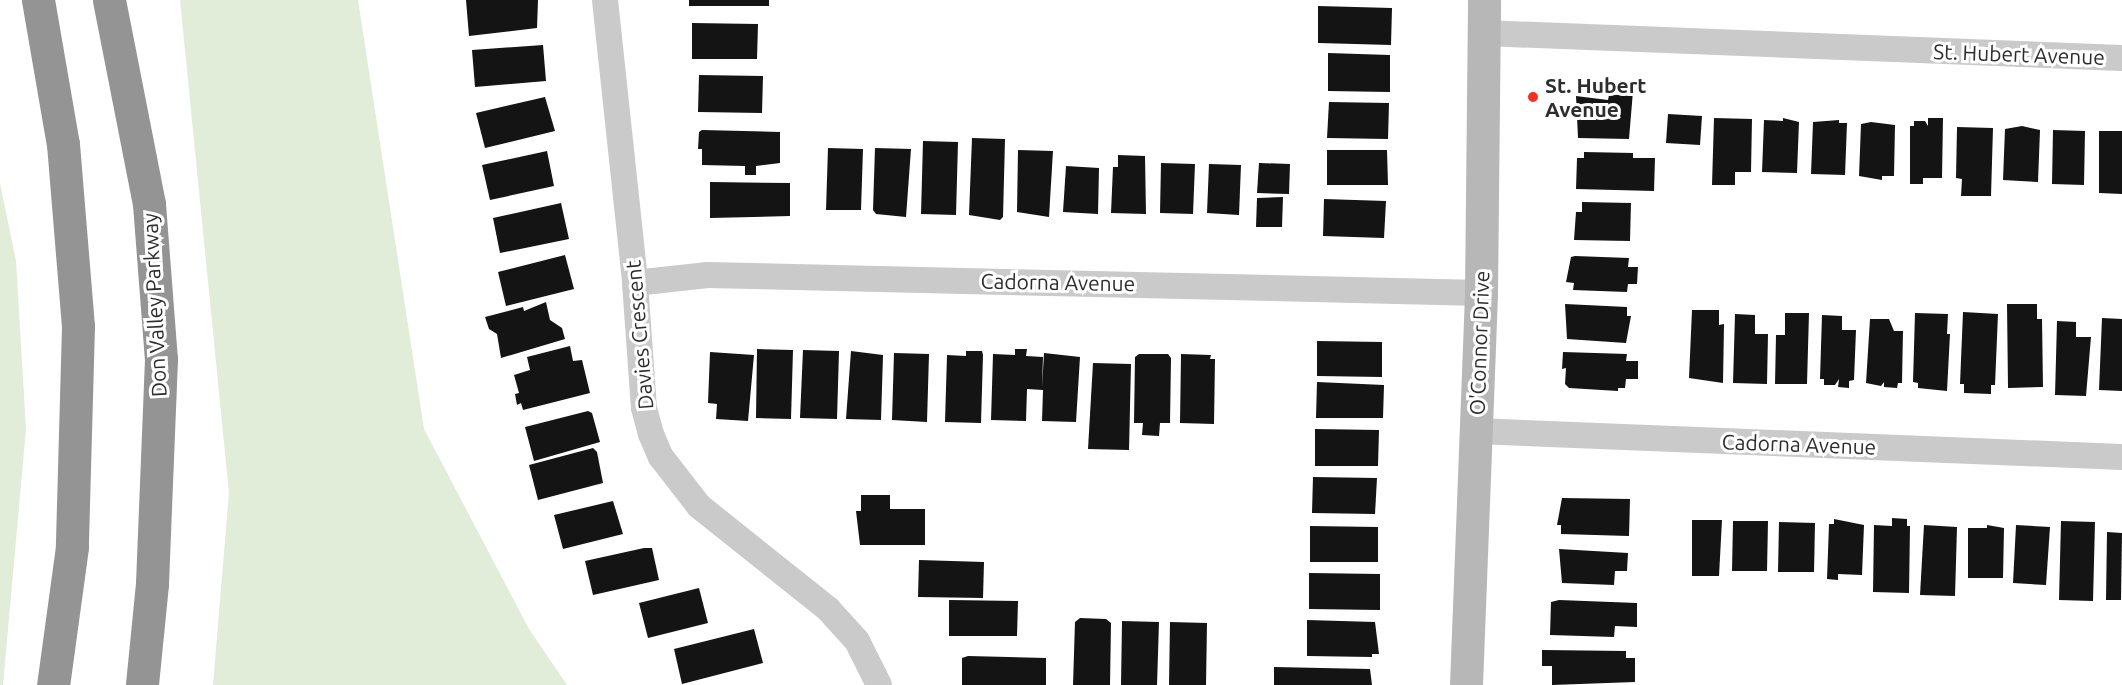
<!DOCTYPE html>
<html>
<head>
<meta charset="utf-8">
<style>
  body { margin:0 }
  #map { position:relative; width:2122px; height:685px; overflow:hidden; background:#fff; font-family:Ubuntu,sans-serif }
  div>[style] { position:absolute }
  .green>* { inset:0; background:#e1ecd9 }
  .building>* { inset:0; background:#141414 }
  .minor>* { height:26px; margin:-13px; padding:0 13px; transform-origin:13px; border-radius:13px; background:#cacaca }
  .secondary>* { height:33px; margin:-16.5px; padding:0 16.5px; transform-origin:16.5px; border-radius:16.5px; background:#b7b7b7 }
  .motorway>* { height:33px; margin:-16.5px; padding:0 16.5px; transform-origin:16.5px; border-radius:16.5px; background:#949494 }
  .dots>* { width:16px; height:16px; translate:-50% -50%; box-sizing:border-box; border:3px solid #fff; border-radius:50% }
  span { translate:-50% -50%; white-space:nowrap; text-align:center; line-height:1.15; -webkit-text-stroke:6px #fff; paint-order:stroke }
  .street-label { font-size:21px; color:#2d2d2d }
  .poi-label { font-size:21px; color:#2d2d2d; font-weight:700 }
  .left { translate:0 -50%; text-align:left }
</style>
</head>
<body>
<div id="map">
  <div class="green">
    <div style="clip-path:polygon(180px 0,358px 0,424px 429px,529px 629px,567px 685px,213px 685px,229px 493px)"></div>
    <div style="clip-path:polygon(0 183px,16px 261px,26px 429px,3px 685px,0 685px)"></div>
  </div>
  <div class="building">
    <div style="clip-path:polygon(466px 0,538px 0,537px 28px,469px 36px)"></div>
    <div style="clip-path:polygon(689px 0,769px 0,769px 6px,689px 6px)"></div>
    <div style="clip-path:polygon(1318px 6px,1392px 8px,1391px 45px,1318px 43px)"></div>
    <div style="clip-path:polygon(692px 23px,758px 24px,757px 59px,692px 59px)"></div>
    <div style="clip-path:polygon(543px 45px,546px 81px,475px 87px,472px 50px)"></div>
    <div style="clip-path:polygon(1328px 53px,1390px 55px,1390px 92px,1328px 91px)"></div>
    <div style="clip-path:polygon(699px 75px,763px 76px,762px 113px,698px 112px)"></div>
    <div style="clip-path:polygon(1621px 91px,1633px 91px,1629px 139px,1578px 138px,1576px 96px,1608px 100px,1609px 95px,1621px 95px)"></div>
    <div style="clip-path:polygon(545px 97px,555px 131px,485px 148px,476px 113px)"></div>
    <div style="clip-path:polygon(1329px 102px,1389px 103px,1388px 139px,1327px 138px)"></div>
    <div style="clip-path:polygon(1668px 114px,1702px 116px,1700px 145px,1666px 143px)"></div>
    <div style="clip-path:polygon(1714px 118px,1752px 119px,1751px 172px,1735px 172px,1735px 185px,1712px 185px)"></div>
    <div style="clip-path:polygon(1783px 118px,1799px 122px,1797px 173px,1762px 172px,1764px 120px,1783px 121px)"></div>
    <div style="clip-path:polygon(1928px 118px,1943px 118px,1942px 178px,1923px 178px,1923px 184px,1910px 184px,1910px 126px,1914px 126px,1914px 121px,1925px 121px,1928px 126px)"></div>
    <div style="clip-path:polygon(1839px 120px,1839px 123px,1847px 123px,1845px 175px,1811px 174px,1813px 122px)"></div>
    <div style="clip-path:polygon(1871px 122px,1895px 125px,1894px 176px,1882px 176px,1882px 180px,1859px 176px,1861px 124px)"></div>
    <div style="clip-path:polygon(2022px 126px,2040px 130px,2038px 182px,2003px 180px,2005px 129px)"></div>
    <div style="clip-path:polygon(1957px 127px,1993px 128px,1991px 196px,1961px 196px,1962px 179px,1956px 178px)"></div>
    <div style="clip-path:polygon(702px 130px,780px 132px,780px 163px,756px 166px,756px 175px,745px 175px,745px 166px,702px 165px,702px 149px,698px 149px,699px 132px)"></div>
    <div style="clip-path:polygon(2053px 130px,2085px 131px,2084px 185px,2052px 184px)"></div>
    <div style="clip-path:polygon(2099px 131px,2122px 131px,2122px 194px,2099px 193px)"></div>
    <div style="clip-path:polygon(972px 138px,1005px 139px,1003px 217px,1000px 220px,969px 215px)"></div>
    <div style="clip-path:polygon(923px 141px,958px 142px,956px 215px,921px 214px)"></div>
    <div style="clip-path:polygon(828px 148px,863px 149px,861px 210px,826px 210px)"></div>
    <div style="clip-path:polygon(875px 148px,911px 149px,906px 217px,876px 214px,873px 210px)"></div>
    <div style="clip-path:polygon(1018px 150px,1053px 151px,1049px 217px,1017px 212px)"></div>
    <div style="clip-path:polygon(1327px 150px,1387px 150px,1388px 185px,1327px 185px)"></div>
    <div style="clip-path:polygon(547px 151px,554px 186px,490px 200px,482px 165px)"></div>
    <div style="clip-path:polygon(1584px 152px,1633px 153px,1633px 158px,1655px 158px,1654px 191px,1576px 189px,1577px 158px,1584px 158px)"></div>
    <div style="clip-path:polygon(1118px 155px,1145px 156px,1146px 214px,1111px 213px,1113px 167px,1118px 167px)"></div>
    <div style="clip-path:polygon(1161px 163px,1195px 164px,1193px 214px,1160px 213px)"></div>
    <div style="clip-path:polygon(1259px 163px,1290px 164px,1289px 194px,1257px 193px)"></div>
    <div style="clip-path:polygon(1209px 164px,1241px 165px,1239px 215px,1207px 213px)"></div>
    <div style="clip-path:polygon(1066px 166px,1099px 168px,1098px 214px,1063px 212px)"></div>
    <div style="clip-path:polygon(710px 182px,790px 183px,790px 216px,710px 218px)"></div>
    <div style="clip-path:polygon(1283px 197px,1282px 227px,1256px 227px,1257px 198px)"></div>
    <div style="clip-path:polygon(1324px 199px,1386px 201px,1384px 238px,1323px 236px)"></div>
    <div style="clip-path:polygon(1582px 202px,1631px 203px,1630px 241px,1574px 240px,1576px 212px,1582px 212px)"></div>
    <div style="clip-path:polygon(561px 203px,569px 239px,500px 253px,493px 218px)"></div>
    <div style="clip-path:polygon(565px 255px,574px 289px,506px 306px,498px 272px)"></div>
    <div style="clip-path:polygon(1575px 256px,1629px 258px,1628px 267px,1638px 267px,1637px 284px,1628px 284px,1627px 292px,1573px 290px,1574px 283px,1566px 282px,1571px 257px)"></div>
    <div style="clip-path:polygon(546px 302px,550px 320px,562px 328px,565px 339px,501px 358px,497px 334px,489px 329px,485px 317px,523px 307px,524px 311px)"></div>
    <div style="clip-path:polygon(1565px 304px,1627px 307px,1627px 316px,1631px 316px,1626px 343px,1567px 339px)"></div>
    <div style="clip-path:polygon(2007px 304px,2037px 304px,2037px 319px,2042px 319px,2043px 387px,2008px 388px)"></div>
    <div style="clip-path:polygon(1692px 310px,1719px 310px,1719px 325px,1724px 324px,1723px 383px,1689px 378px)"></div>
    <div style="clip-path:polygon(1963px 312px,1998px 314px,1995px 385px,1991px 385px,1991px 394px,1964px 393px,1964px 384px,1960px 384px)"></div>
    <div style="clip-path:polygon(1785px 313px,1809px 313px,1807px 384px,1775px 384px,1776px 335px,1785px 335px)"></div>
    <div style="clip-path:polygon(1915px 313px,1948px 314px,1947px 334px,1950px 334px,1947px 391px,1918px 388px,1918px 383px,1913px 382px)"></div>
    <div style="clip-path:polygon(1735px 314px,1755px 315px,1755px 334px,1768px 334px,1767px 384px,1733px 383px)"></div>
    <div style="clip-path:polygon(1822px 315px,1842px 316px,1842px 330px,1856px 330px,1854px 380px,1849px 381px,1849px 388px,1838px 387px,1839px 379px,1835px 385px,1824px 385px,1824px 379px,1820px 379px)"></div>
    <div style="clip-path:polygon(2102px 318px,2122px 319px,2122px 391px,2099px 390px)"></div>
    <div style="clip-path:polygon(1870px 319px,1889px 319px,1894px 331px,1903px 331px,1902px 383px,1898px 383px,1897px 388px,1884px 387px,1884px 382px,1881px 386px,1866px 383px)"></div>
    <div style="clip-path:polygon(2057px 321px,2076px 322px,2076px 337px,2091px 337px,2086px 396px,2055px 395px)"></div>
    <div style="clip-path:polygon(1317px 341px,1382px 342px,1382px 377px,1317px 376px)"></div>
    <div style="clip-path:polygon(570px 346px,573px 361px,582px 360px,590px 393px,523px 410px,521px 403px,517px 405px,515px 394px,519px 393px,514px 375px,530px 370px,527px 357px)"></div>
    <div style="clip-path:polygon(757px 349px,793px 350px,791px 419px,756px 418px)"></div>
    <div style="clip-path:polygon(1015px 349px,1027px 349px,1026px 356px,1043px 357px,1042px 388px,1044px 353px,1080px 357px,1076px 422px,1042px 421px,1043px 390px,1027px 389px,1026px 421px,991px 420px,993px 354px,1015px 355px)"></div>
    <div style="clip-path:polygon(803px 350px,839px 351px,837px 419px,800px 418px)"></div>
    <div style="clip-path:polygon(851px 351px,883px 355px,881px 420px,846px 419px)"></div>
    <div style="clip-path:polygon(966px 351px,982px 351px,983px 355px,981px 423px,945px 422px,947px 355px,966px 356px)"></div>
    <div style="clip-path:polygon(710px 352px,754px 355px,748px 421px,716px 419px,717px 404px,708px 403px)"></div>
    <div style="clip-path:polygon(1563px 352px,1627px 354px,1626px 361px,1638px 361px,1638px 379px,1626px 379px,1625px 388px,1618px 388px,1618px 391px,1569px 388px,1565px 384px,1566px 368px,1562px 369px)"></div>
    <div style="clip-path:polygon(894px 353px,929px 354px,927px 422px,892px 420px)"></div>
    <div style="clip-path:polygon(1139px 354px,1168px 354px,1171px 358px,1170px 423px,1160px 423px,1159px 436px,1142px 435px,1143px 423px,1134px 423px,1135px 357px)"></div>
    <div style="clip-path:polygon(1181px 354px,1211px 355px,1210px 359px,1215px 359px,1214px 424px,1180px 423px)"></div>
    <div style="clip-path:polygon(1093px 363px,1131px 364px,1129px 450px,1088px 449px)"></div>
    <div style="clip-path:polygon(1317px 382px,1384px 385px,1383px 418px,1316px 418px)"></div>
    <div style="clip-path:polygon(588px 411px,592px 413px,600px 442px,534px 461px,525px 427px)"></div>
    <div style="clip-path:polygon(1315px 429px,1379px 430px,1378px 466px,1315px 466px)"></div>
    <div style="clip-path:polygon(593px 448px,597px 452px,603px 483px,538px 500px,529px 465px)"></div>
    <div style="clip-path:polygon(1313px 477px,1377px 478px,1375px 514px,1312px 513px)"></div>
    <div style="clip-path:polygon(861px 495px,890px 495px,890px 509px,925px 509px,925px 545px,860px 545px,856px 511px,861px 511px)"></div>
    <div style="clip-path:polygon(1562px 498px,1630px 499px,1629px 536px,1561px 534px,1561px 525px,1557px 525px)"></div>
    <div style="clip-path:polygon(613px 501px,623px 534px,563px 549px,554px 515px)"></div>
    <div style="clip-path:polygon(1892px 518px,1907px 519px,1907px 526px,1910px 526px,1909px 593px,1873px 592px,1874px 525px,1892px 526px)"></div>
    <div style="clip-path:polygon(1834px 519px,1864px 525px,1862px 575px,1838px 574px,1838px 580px,1827px 579px,1829px 524px,1834px 524px)"></div>
    <div style="clip-path:polygon(1692px 520px,1722px 520px,1719px 576px,1692px 576px)"></div>
    <div style="clip-path:polygon(1733px 521px,1768px 521px,1767px 571px,1732px 571px)"></div>
    <div style="clip-path:polygon(2061px 521px,2095px 522px,2093px 601px,2059px 600px)"></div>
    <div style="clip-path:polygon(1779px 522px,1815px 523px,1814px 572px,1778px 572px)"></div>
    <div style="clip-path:polygon(1924px 525px,1957px 527px,1955px 596px,1920px 595px)"></div>
    <div style="clip-path:polygon(1987px 525px,2004px 528px,2003px 578px,1968px 578px,1968px 528px,1987px 528px)"></div>
    <div style="clip-path:polygon(2016px 525px,2050px 527px,2046px 585px,2013px 583px)"></div>
    <div style="clip-path:polygon(1310px 526px,1378px 527px,1378px 562px,1310px 562px)"></div>
    <div style="clip-path:polygon(2107px 532px,2122px 533px,2121px 600px,2106px 600px)"></div>
    <div style="clip-path:polygon(644px 548px,652px 548px,659px 580px,593px 595px,585px 561px)"></div>
    <div style="clip-path:polygon(1559px 549px,1628px 553px,1627px 571px,1615px 571px,1614px 585px,1562px 583px)"></div>
    <div style="clip-path:polygon(919px 560px,984px 562px,983px 598px,918px 597px)"></div>
    <div style="clip-path:polygon(1309px 573px,1380px 574px,1380px 610px,1309px 609px)"></div>
    <div style="clip-path:polygon(699px 588px,708px 623px,648px 638px,639px 603px)"></div>
    <div style="clip-path:polygon(949px 600px,1018px 601px,1017px 636px,949px 636px)"></div>
    <div style="clip-path:polygon(1559px 600px,1637px 603px,1637px 627px,1615px 626px,1614px 637px,1550px 635px,1551px 602px)"></div>
    <div style="clip-path:polygon(1080px 618px,1106px 619px,1111px 623px,1110px 685px,1073px 685px,1075px 622px)"></div>
    <div style="clip-path:polygon(1307px 620px,1375px 622px,1379px 654px,1372px 654px,1372px 657px,1307px 656px)"></div>
    <div style="clip-path:polygon(1122px 621px,1159px 622px,1157px 685px,1121px 685px)"></div>
    <div style="clip-path:polygon(1170px 622px,1207px 623px,1206px 685px,1169px 685px)"></div>
    <div style="clip-path:polygon(754px 629px,763px 663px,682px 684px,674px 649px)"></div>
    <div style="clip-path:polygon(1542px 650px,1626px 651px,1626px 658px,1635px 658px,1635px 682px,1552px 685px,1552px 666px,1542px 666px)"></div>
    <div style="clip-path:polygon(968px 656px,1046px 658px,1046px 685px,962px 685px,962px 658px)"></div>
    <div style="clip-path:polygon(1274px 667px,1370px 669px,1372px 685px,1274px 685px)"></div>
  </div>
  <div class="minor">
    <div style="left:605px;top:0;width:285px;rotate:83.9deg"></div>
    <div style="left:635px;top:283px;width:125px;rotate:85.9deg"></div>
    <div style="left:644px;top:408px;width:27px;rotate:75deg"></div>
    <div style="left:651px;top:434px;width:25px;rotate:67deg"></div>
    <div style="left:661px;top:457px;width:62px;rotate:52.2deg"></div>
    <div style="left:699px;top:506px;width:165px;rotate:38.6deg"></div>
    <div style="left:828px;top:609px;width:43px;rotate:47.8deg"></div>
    <div style="left:857px;top:641px;width:49px;rotate:63.4deg"></div>
    <div style="left:1484px;top:33px;width:638px;rotate:2.24deg"></div>
    <div style="left:635px;top:283px;width:73px;rotate:-6.3deg"></div>
    <div style="left:708px;top:275px;width:773px;rotate:1.33deg"></div>
    <div style="left:1476px;top:431px;width:647px;rotate:2.3deg"></div>
  </div>
  <div class="secondary">
    <div style="left:1466px;top:685px;width:392px;rotate:-87.8deg"></div>
    <div style="left:1481px;top:293px;width:293px;rotate:-89.4deg"></div>
  </div>
  <div class="motorway">
    <div style="left:38px;top:0;width:146px;rotate:80.2deg"></div>
    <div style="left:63px;top:144px;width:183px;rotate:85.3deg"></div>
    <div style="left:78px;top:326px;width:221px;rotate:91.6deg"></div>
    <div style="left:72px;top:547px;width:139px;rotate:97.8deg"></div>
    <div style="left:109px;top:0;width:208px;rotate:78.9deg"></div>
    <div style="left:149px;top:204px;width:155px;rotate:85.6deg"></div>
    <div style="left:161px;top:359px;width:225px;rotate:92.3deg"></div>
    <div style="left:152px;top:584px;width:101px;rotate:95.7deg"></div>
  </div>
  <div class="dots">
    <div style="left:1533px;top:97px;background:#f33120"></div>
  </div>
  <div class="street-label">
    <span style="left:2019px;top:54px;rotate:2deg">St. Hubert Avenue</span>
    <span style="left:1058px;top:282px;rotate:1deg">Cadorna Avenue</span>
    <span style="left:154px;top:305px;rotate:-93deg">Don Valley Parkway</span>
    <span style="left:639px;top:335px;rotate:-95deg">Davies Crescent</span>
    <span style="left:1479px;top:343px;rotate:-88deg">O'Connor Drive</span>
    <span style="left:1799px;top:444px;rotate:2deg">Cadorna Avenue</span>
  </div>
  <div class="poi-label">
    <span class="left" style="left:1545px;top:97px">St. Hubert<br>Avenue</span>
  </div>
</div>
</body>
</html>
